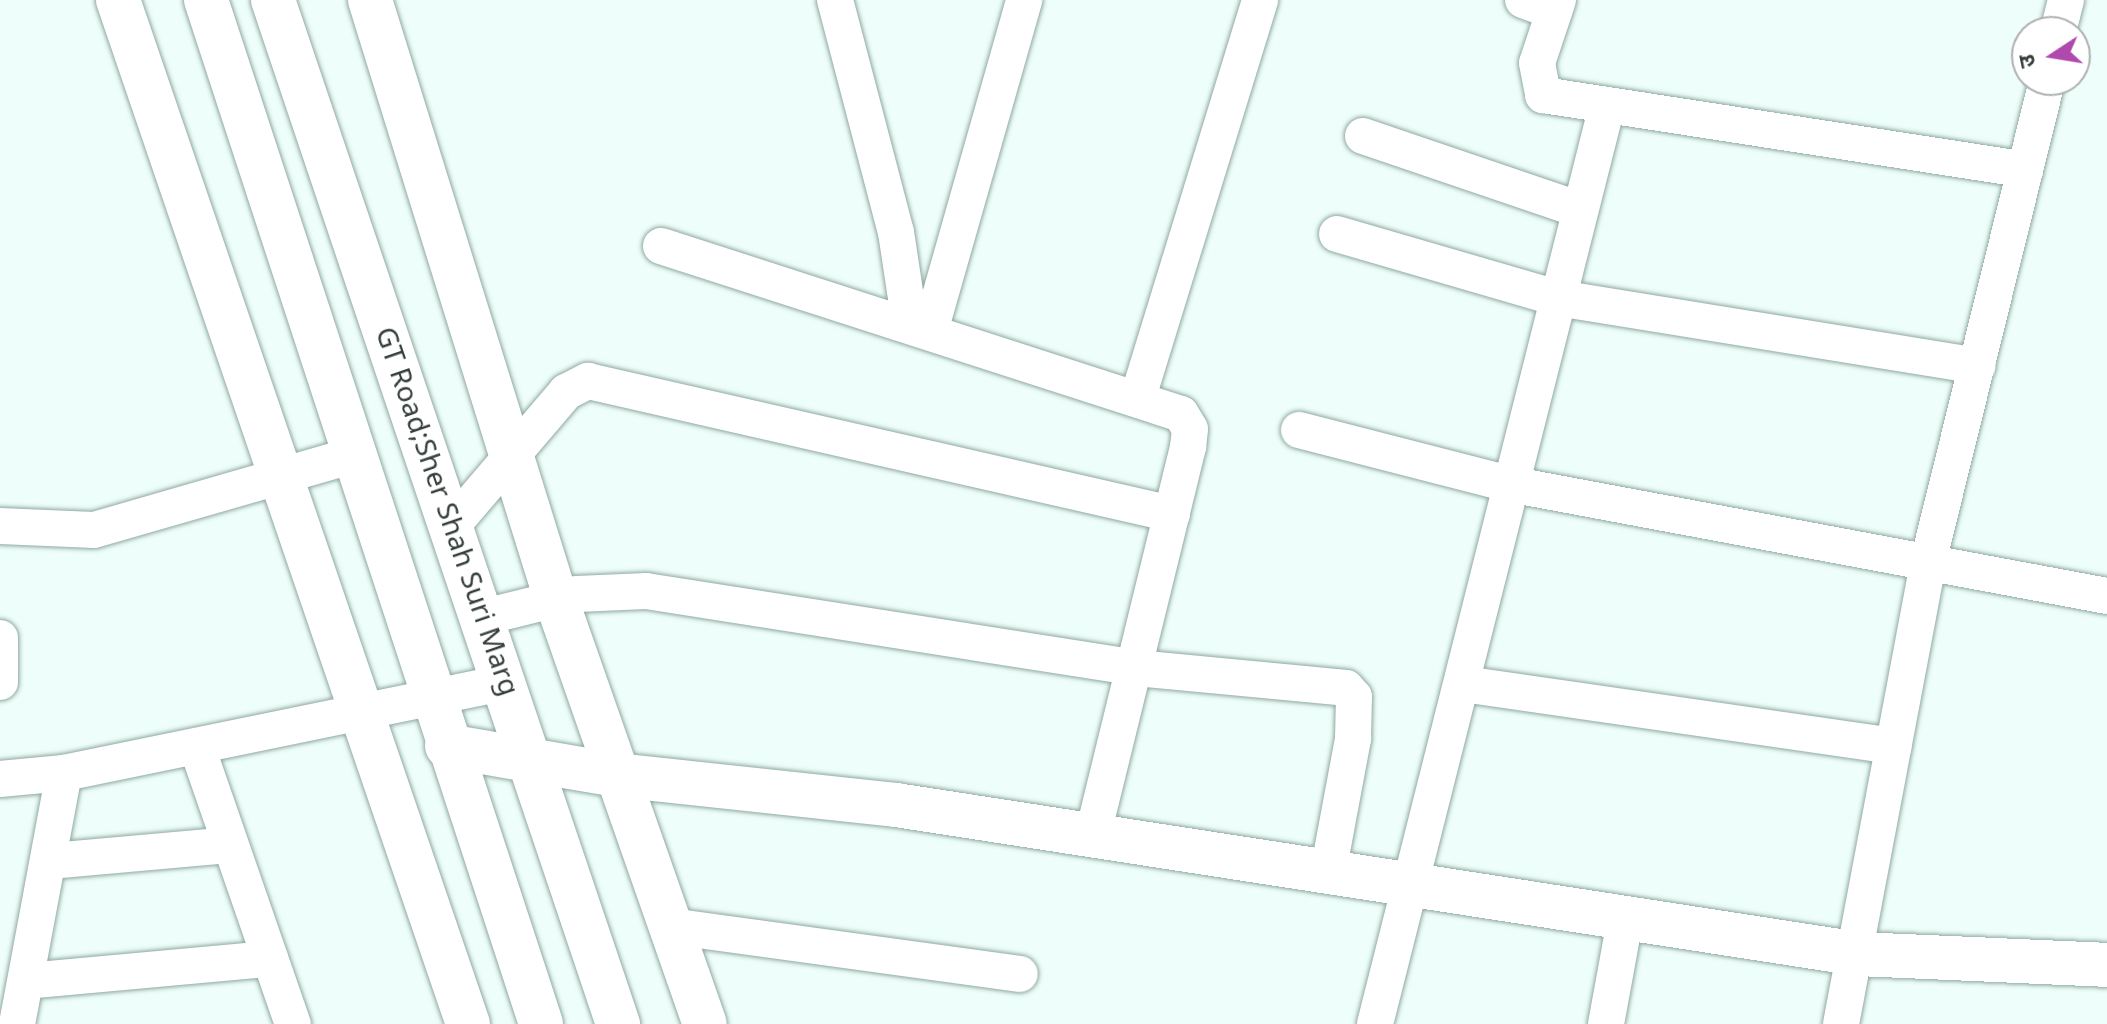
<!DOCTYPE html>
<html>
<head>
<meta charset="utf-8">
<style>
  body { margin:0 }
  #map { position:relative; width:2107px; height:1024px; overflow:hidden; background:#eefefa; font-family:Georgia,"Noto Sans Devanagari",serif }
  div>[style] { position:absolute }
  .roads { filter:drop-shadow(0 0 2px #8fa8a2) drop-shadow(0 0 2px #8fa8a2) }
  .minor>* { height:36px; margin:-18px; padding:0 18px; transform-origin:18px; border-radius:18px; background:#fff }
  .tertiary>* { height:44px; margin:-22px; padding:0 22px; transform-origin:22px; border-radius:22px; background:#fff }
  .secondary>* { height:44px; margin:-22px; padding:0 22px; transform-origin:22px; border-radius:22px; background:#fff }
  .primary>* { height:44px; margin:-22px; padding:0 22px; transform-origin:22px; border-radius:22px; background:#fff }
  span { translate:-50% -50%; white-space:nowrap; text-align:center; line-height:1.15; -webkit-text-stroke:7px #fff; paint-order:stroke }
  .street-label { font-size:28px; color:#343e3b }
  .north { position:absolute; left:2011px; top:16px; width:80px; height:80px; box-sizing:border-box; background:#fff; border:2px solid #aeb2b1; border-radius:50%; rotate:258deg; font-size:22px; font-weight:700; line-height:32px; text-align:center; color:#343e3b }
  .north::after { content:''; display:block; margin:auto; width:28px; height:36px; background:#af49ae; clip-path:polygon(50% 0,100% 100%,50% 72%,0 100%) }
</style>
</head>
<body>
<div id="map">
  <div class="roads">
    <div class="minor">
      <div style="left:835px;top:0;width:240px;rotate:75.3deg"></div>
      <div style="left:896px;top:232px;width:94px;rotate:81.4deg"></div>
      <div style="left:1523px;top:0;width:33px;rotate:20deg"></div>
      <div style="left:1558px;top:0;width:66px;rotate:108.4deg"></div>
      <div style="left:1537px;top:63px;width:33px;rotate:79deg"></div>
      <div style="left:1543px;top:95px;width:488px;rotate:8.8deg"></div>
      <div style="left:2058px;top:32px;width:33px;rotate:-76deg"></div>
      <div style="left:1363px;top:136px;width:226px;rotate:18.8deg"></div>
      <div style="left:1337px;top:234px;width:230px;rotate:16.2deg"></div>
      <div style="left:1558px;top:298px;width:425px;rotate:9.2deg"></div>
      <div style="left:661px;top:246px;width:546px;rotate:17.9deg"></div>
      <div style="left:1181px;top:414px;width:17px;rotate:59deg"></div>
      <div style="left:1190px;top:429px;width:18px;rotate:96deg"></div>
      <div style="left:1188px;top:447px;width:399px;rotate:103.8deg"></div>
      <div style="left:930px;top:331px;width:344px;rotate:-74.1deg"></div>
      <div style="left:1138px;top:397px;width:415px;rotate:-72.9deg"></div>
      <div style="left:1299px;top:430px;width:217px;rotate:14.4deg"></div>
      <div style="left:1509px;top:484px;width:608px;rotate:10.61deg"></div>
      <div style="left:0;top:526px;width:94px;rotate:2.4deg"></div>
      <div style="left:94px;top:530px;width:270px;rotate:-16.1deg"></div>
      <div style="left:450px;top:528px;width:179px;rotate:-49.5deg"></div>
      <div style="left:566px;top:392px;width:25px;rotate:-27deg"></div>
      <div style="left:588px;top:381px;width:599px;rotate:12.83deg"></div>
      <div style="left:480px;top:618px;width:100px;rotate:-13.9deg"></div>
      <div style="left:577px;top:594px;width:69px;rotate:-2.5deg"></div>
      <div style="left:646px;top:591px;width:496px;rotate:8.9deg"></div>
      <div style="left:1136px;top:668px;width:211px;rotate:5.4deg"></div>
      <div style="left:1346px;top:688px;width:12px;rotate:48deg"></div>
      <div style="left:1354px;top:697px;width:42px;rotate:91.4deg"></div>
      <div style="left:1353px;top:739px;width:136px;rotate:100.6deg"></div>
      <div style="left:0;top:638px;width:44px;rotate:90deg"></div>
      <div style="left:1463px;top:684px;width:435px;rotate:8.2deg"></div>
      <div style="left:198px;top:750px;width:290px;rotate:70.9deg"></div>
      <div style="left:64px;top:773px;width:447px;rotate:-11.6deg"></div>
      <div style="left:0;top:779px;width:64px;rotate:-5.4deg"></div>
      <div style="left:64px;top:773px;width:255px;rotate:100.6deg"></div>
      <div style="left:50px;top:861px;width:181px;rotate:-5.1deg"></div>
      <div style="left:670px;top:926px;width:353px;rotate:7.8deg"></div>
      <div style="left:26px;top:981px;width:245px;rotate:-5.2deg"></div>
      <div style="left:1375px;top:1024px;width:943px;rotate:-75.82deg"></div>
      <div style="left:1606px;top:1024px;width:106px;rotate:-79.6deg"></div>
      <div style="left:1841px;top:1024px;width:474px;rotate:-79.3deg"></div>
      <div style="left:1929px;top:558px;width:492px;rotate:-76.1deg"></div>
    </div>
    <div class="tertiary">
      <div style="left:447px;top:746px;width:171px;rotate:9.7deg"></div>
      <div style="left:616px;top:775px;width:282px;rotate:6.1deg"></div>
      <div style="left:896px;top:805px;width:973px;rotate:8.8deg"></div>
      <div style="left:1858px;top:954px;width:249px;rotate:2.5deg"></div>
    </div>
    <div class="secondary">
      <div style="left:118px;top:0;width:1082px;rotate:71.13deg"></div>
      <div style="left:370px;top:0;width:627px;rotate:72.75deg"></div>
      <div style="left:556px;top:599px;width:450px;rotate:70.7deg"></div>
    </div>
    <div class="primary">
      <div style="left:206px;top:0;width:1077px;rotate:71.88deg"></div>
      <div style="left:273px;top:0;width:1081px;rotate:71.38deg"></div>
    </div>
  </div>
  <div class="street-label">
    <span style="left:445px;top:512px;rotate:71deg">GT Road;Sher Shah Suri Marg</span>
  </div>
  <div class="north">उ</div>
</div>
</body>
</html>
